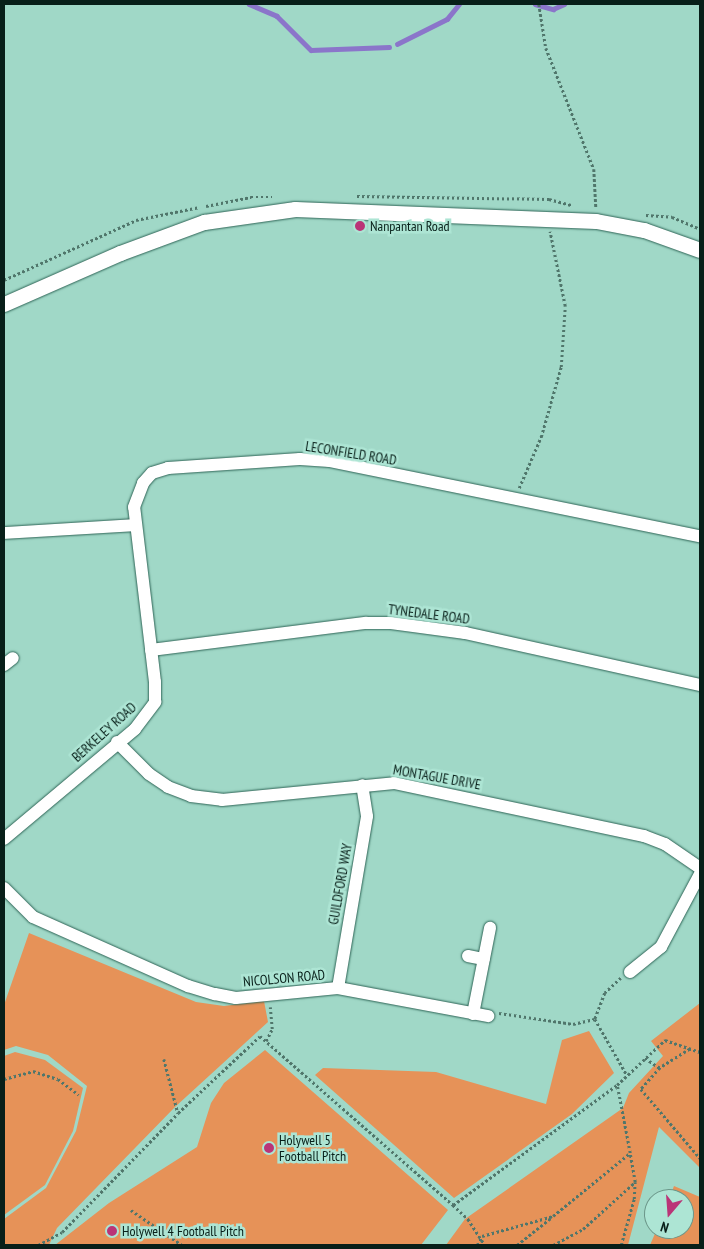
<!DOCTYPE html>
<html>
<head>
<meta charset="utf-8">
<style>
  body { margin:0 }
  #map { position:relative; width:704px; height:1249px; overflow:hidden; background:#a0d8c7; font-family:"PT Sans Narrow",sans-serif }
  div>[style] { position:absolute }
  .green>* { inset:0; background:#e69258 }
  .stream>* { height:4.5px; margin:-2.25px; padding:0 2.25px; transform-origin:2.25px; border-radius:2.25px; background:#8b75ca }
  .path>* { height:2.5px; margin-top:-1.25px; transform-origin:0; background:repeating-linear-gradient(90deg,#50766b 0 2.5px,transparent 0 5px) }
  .roads { filter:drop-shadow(0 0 1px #2e6456) drop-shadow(0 0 1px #2e6456) }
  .minor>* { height:12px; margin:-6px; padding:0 6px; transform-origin:6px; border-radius:6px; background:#fff }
  .tertiary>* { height:15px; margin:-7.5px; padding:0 7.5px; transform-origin:7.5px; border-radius:7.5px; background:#fff }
  .dots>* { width:14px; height:14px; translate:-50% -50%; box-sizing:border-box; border:2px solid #ade5d4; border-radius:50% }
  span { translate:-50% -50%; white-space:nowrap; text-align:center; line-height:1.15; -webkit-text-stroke:5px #ade5d4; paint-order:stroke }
  .poi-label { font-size:14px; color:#081f19 }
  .left { translate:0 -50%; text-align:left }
  .street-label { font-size:14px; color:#081f19 }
  .frame { position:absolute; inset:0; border:5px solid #081f19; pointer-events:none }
  .north { position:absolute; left:644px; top:1189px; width:50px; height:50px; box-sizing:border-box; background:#ade5d4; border:1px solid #6b9689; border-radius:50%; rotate:198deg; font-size:14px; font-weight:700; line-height:20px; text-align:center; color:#081f19 }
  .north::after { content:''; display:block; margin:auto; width:18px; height:22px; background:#ba3477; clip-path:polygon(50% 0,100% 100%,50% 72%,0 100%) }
</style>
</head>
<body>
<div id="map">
  <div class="green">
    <div style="clip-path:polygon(29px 933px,196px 1002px,224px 1006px,264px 1001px,268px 1022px,175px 1107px,57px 1228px,49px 1245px,4px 1245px,4px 1219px,46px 1188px,76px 1131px,87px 1086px,48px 1055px,16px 1046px,4px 1050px,4px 1005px)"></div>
    <div style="clip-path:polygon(700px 1003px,700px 1168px,659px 1127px,628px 1245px,446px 1245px,465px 1219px,623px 1108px,629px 1093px,663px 1056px,651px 1041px)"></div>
    <div style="clip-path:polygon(589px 1031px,614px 1073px,572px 1114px,454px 1198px,315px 1075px,323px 1068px,436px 1072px,546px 1104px,562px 1040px)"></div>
    <div style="clip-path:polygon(265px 1050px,448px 1210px,421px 1245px,55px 1245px,109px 1203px,197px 1147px,211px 1103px,224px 1083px)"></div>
    <div style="clip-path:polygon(15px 1052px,45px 1060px,83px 1088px,73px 1131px,45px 1185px,4px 1215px,4px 1056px)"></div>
    <div style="clip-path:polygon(674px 1186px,700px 1197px,700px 1245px,650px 1245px,657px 1229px,684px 1229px,684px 1199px,669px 1199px)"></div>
  </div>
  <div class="stream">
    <div style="left:249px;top:4px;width:30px;rotate:23deg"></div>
    <div style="left:277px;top:16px;width:48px;rotate:45deg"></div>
    <div style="left:311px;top:50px;width:78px;rotate:-2.2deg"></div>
    <div style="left:535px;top:4px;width:19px;rotate:16deg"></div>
    <div style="left:553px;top:9px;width:12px;rotate:-24deg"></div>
    <div style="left:397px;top:44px;width:56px;rotate:-26.6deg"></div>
    <div style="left:447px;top:19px;width:19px;rotate:-51deg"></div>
  </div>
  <div class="path">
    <div style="left:539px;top:4px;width:45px;rotate:81deg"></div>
    <div style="left:546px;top:48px;width:130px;rotate:68.4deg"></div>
    <div style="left:594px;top:169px;width:38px;rotate:87deg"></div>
    <div style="left:357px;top:196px;width:192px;rotate:0.9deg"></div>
    <div style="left:549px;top:199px;width:23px;rotate:15deg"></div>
    <div style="left:206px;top:206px;width:46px;rotate:-11.3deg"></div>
    <div style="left:251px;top:197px;width:21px"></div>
    <div style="left:646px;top:215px;width:26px;rotate:4deg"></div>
    <div style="left:672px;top:217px;width:30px;rotate:23deg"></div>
    <div style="left:4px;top:280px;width:145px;rotate:-24.4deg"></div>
    <div style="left:136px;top:220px;width:65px;rotate:-11.5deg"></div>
    <div style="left:519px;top:488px;width:56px;rotate:-66.7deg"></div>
    <div style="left:541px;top:437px;width:73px;rotate:-74.1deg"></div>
    <div style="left:561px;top:367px;width:61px;rotate:-86.2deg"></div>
    <div style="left:565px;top:306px;width:76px;rotate:-101.5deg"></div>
    <div style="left:621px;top:978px;width:22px;rotate:137deg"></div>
    <div style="left:605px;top:993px;width:28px;rotate:111deg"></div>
    <div style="left:595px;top:1019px;width:64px;rotate:60.3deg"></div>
    <div style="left:499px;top:1013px;width:75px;rotate:8.5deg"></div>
    <div style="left:573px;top:1024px;width:22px;rotate:-13deg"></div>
    <div style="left:266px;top:1041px;width:13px;rotate:-63deg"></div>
    <div style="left:272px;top:1029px;width:22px;rotate:-95deg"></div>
    <div style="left:690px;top:1049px;width:36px;rotate:148deg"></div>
    <div style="left:660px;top:1068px;width:28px;rotate:132deg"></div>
    <div style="left:641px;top:1089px;width:91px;rotate:49.5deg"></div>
    <div style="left:645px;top:1058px;width:18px;rotate:34deg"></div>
    <div style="left:164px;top:1059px;width:56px;rotate:75.5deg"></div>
    <div style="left:4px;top:1079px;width:30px;rotate:-15deg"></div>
    <div style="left:33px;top:1071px;width:26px;rotate:18deg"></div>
    <div style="left:58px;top:1079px;width:26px;rotate:37deg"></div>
    <div style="left:453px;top:1205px;width:21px;rotate:43deg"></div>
    <div style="left:468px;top:1219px;width:31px;rotate:57deg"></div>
    <div style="left:131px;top:1210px;width:62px;rotate:34.5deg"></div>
    <div style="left:38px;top:1245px;width:27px;rotate:-28deg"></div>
    <div style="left:62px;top:1232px;width:166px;rotate:-45.7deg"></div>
    <div style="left:178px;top:1113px;width:112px;rotate:-43.2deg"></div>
    <div style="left:260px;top:1036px;width:257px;rotate:41.2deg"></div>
    <div style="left:453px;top:1205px;width:203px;rotate:-36.2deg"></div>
    <div style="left:617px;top:1085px;width:66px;rotate:-43.2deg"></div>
    <div style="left:665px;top:1040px;width:37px;rotate:19deg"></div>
    <div style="left:477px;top:1245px;width:10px;rotate:-61deg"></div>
    <div style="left:482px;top:1236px;width:74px;rotate:-15.7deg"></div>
    <div style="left:553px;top:1216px;width:99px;rotate:-39.3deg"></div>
    <div style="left:630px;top:1153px;width:69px;rotate:-100.8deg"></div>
    <div style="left:517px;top:1245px;width:45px;rotate:-38.7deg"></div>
    <div style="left:553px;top:1245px;width:34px;rotate:-28deg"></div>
    <div style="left:583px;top:1229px;width:70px;rotate:-42.1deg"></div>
    <div style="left:621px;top:1245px;width:48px;rotate:-74.2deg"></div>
    <div style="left:634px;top:1199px;width:17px;rotate:-87deg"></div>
    <div style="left:635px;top:1182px;width:28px;rotate:-100deg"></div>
  </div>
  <div class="roads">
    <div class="minor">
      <div style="left:4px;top:533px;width:131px;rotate:-3.5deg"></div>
      <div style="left:151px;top:650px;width:217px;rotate:-7.2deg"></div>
      <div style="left:366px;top:623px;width:25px"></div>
      <div style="left:391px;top:623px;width:75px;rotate:7.7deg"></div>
      <div style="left:465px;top:633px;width:241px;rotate:12.5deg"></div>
      <div style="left:4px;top:665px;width:11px;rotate:-38deg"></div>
      <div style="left:117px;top:742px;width:45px;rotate:45deg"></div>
      <div style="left:149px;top:774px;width:23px;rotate:34deg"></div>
      <div style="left:168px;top:787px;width:25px;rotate:21deg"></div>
      <div style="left:191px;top:796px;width:31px;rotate:7deg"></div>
      <div style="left:222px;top:800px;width:173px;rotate:-5.6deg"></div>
      <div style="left:394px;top:783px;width:256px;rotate:12deg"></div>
      <div style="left:644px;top:836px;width:22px;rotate:21deg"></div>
      <div style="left:665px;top:844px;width:42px;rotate:34.4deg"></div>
      <div style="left:4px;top:839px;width:171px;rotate:-40deg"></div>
      <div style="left:135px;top:729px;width:34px;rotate:-53deg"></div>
      <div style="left:155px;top:702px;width:20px;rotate:-90deg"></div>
      <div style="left:155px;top:682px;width:176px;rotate:-96.8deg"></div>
      <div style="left:134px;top:507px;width:26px;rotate:-69deg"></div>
      <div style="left:143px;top:483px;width:13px;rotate:-48deg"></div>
      <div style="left:152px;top:473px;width:17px;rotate:-17deg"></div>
      <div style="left:168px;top:468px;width:132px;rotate:-3.9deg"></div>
      <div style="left:300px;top:459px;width:30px;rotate:4deg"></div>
      <div style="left:330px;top:461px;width:378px;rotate:11.5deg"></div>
      <div style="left:4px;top:888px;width:41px;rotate:45deg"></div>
      <div style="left:33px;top:917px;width:170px;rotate:24deg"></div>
      <div style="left:188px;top:986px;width:28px;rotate:17deg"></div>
      <div style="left:215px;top:994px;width:21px;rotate:11deg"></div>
      <div style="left:236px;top:998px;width:102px;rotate:-5.6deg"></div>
      <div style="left:338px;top:988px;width:153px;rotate:10.6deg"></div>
      <div style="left:468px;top:956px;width:16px;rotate:11deg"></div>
      <div style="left:630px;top:972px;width:40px;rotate:-39deg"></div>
      <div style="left:661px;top:947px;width:83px;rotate:-61.9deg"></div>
      <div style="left:338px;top:988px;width:174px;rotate:-80.4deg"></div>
      <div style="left:367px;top:816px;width:31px;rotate:-99deg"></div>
      <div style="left:473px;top:1014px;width:88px;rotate:-78.8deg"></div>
    </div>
    <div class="tertiary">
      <div style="left:4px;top:304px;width:127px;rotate:-23.7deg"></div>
      <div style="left:120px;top:253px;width:90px;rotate:-20.3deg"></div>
      <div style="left:204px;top:222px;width:92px;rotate:-8.1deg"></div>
      <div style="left:295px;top:209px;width:301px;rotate:2.3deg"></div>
      <div style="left:596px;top:221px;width:49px;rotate:10.6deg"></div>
      <div style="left:644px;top:230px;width:59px;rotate:19.7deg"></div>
    </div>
  </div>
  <div class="dots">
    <div style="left:360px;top:226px;background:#ba3477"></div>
    <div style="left:269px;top:1148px;background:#ba3477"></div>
    <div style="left:112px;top:1231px;background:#ba3477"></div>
  </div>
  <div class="poi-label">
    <span class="left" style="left:370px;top:226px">Nanpantan Road</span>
    <span class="left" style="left:279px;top:1148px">Holywell 5<br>Football Pitch</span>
    <span class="left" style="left:122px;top:1231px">Holywell 4 Football Pitch</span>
  </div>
  <div class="street-label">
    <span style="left:351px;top:453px;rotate:9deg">LECONFIELD ROAD</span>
    <span style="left:429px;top:614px;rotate:7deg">TYNEDALE ROAD</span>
    <span style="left:104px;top:732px;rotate:-42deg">BERKELEY ROAD</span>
    <span style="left:437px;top:777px;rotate:10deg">MONTAGUE DRIVE</span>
    <span style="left:340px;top:884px;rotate:-80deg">GUILDFORD WAY</span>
    <span style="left:284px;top:978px;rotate:-5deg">NICOLSON ROAD</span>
  </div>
  <div class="frame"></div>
  <div class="north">N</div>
</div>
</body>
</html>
